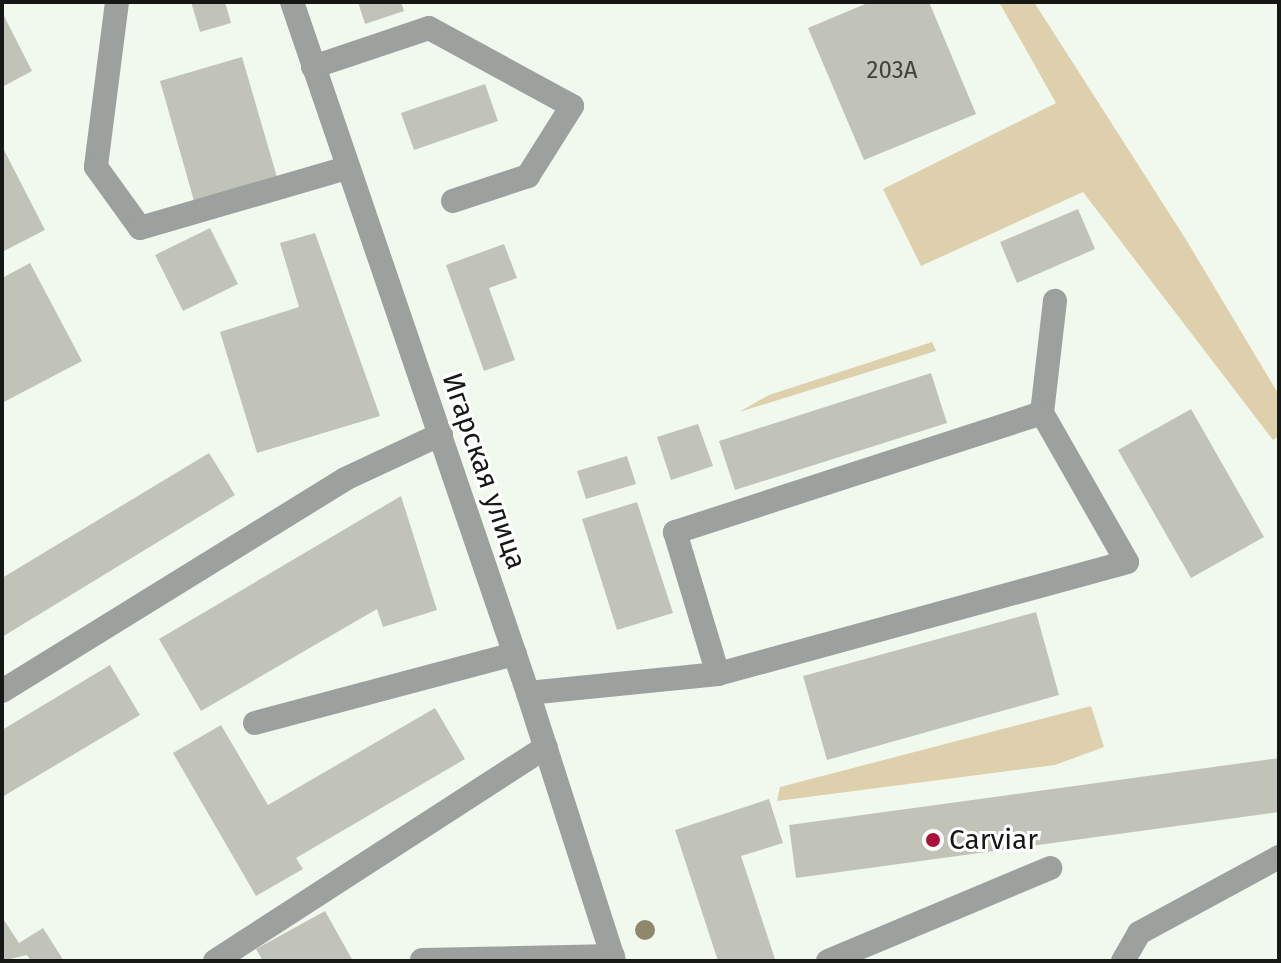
<!DOCTYPE html>
<html>
<head>
<meta charset="utf-8">
<style>
  body { margin:0 }
  #map { position:relative; width:1281px; height:963px; overflow:hidden; background:#f1f9ef; font-family:"Fira Sans",sans-serif }
  div>[style] { position:absolute }
  .green>* { inset:0; background:#ded0ac }
  .building>* { inset:0; background:#c2c3b8 }
  .minor>* { height:24px; margin:-12px; padding:0 12px; transform-origin:12px; border-radius:12px; background:#9ca19e }
  .trees>* { width:20px; height:20px; margin:-10px; border-radius:50%; background:#8e896c }
  .dots>* { width:22px; height:22px; translate:-50% -50%; box-sizing:border-box; border:4px solid #fff; border-radius:50% }
  span { translate:-50% -50%; white-space:nowrap; text-align:center; line-height:1.15; -webkit-text-stroke:6px #fff; paint-order:stroke }
  .number-label { font-size:24px; color:#40433e }
  .number-label span { -webkit-text-stroke-width:0 }
  .street-label { font-size:28px; color:#151815 }
  .poi-label { font-size:28px; color:#151815 }
  .left { translate:0 -50%; text-align:left }
  .frame { position:absolute; inset:0; border:4px solid #151815; pointer-events:none }
</style>
</head>
<body>
<div id="map">
  <div class="green">
    <div style="clip-path:polygon(999px 2px,1034px 2px,1185px 238px,1279px 395px,1279px 436px,1273px 440px,1083px 192px,921px 266px,883px 189px,1056px 103px)"></div>
    <div style="clip-path:polygon(932px 342px,936px 351px,739px 412px,769px 395px)"></div>
    <div style="clip-path:polygon(1091px 706px,1104px 747px,1055px 765px,777px 801px,780px 787px)"></div>
  </div>
  <div class="building">
    <div style="clip-path:polygon(191px 2px,225px 2px,231px 23px,200px 32px)"></div>
    <div style="clip-path:polygon(358px 2px,401px 2px,404px 11px,365px 24px)"></div>
    <div style="clip-path:polygon(870px 2px,929px 2px,976px 114px,864px 160px,808px 28px)"></div>
    <div style="clip-path:polygon(2px 12px,32px 71px,2px 87px)"></div>
    <div style="clip-path:polygon(242px 57px,277px 177px,194px 201px,160px 81px)"></div>
    <div style="clip-path:polygon(485px 84px,498px 121px,414px 150px,401px 113px)"></div>
    <div style="clip-path:polygon(2px 146px,45px 230px,2px 252px)"></div>
    <div style="clip-path:polygon(1078px 209px,1095px 249px,1017px 283px,1000px 242px)"></div>
    <div style="clip-path:polygon(210px 228px,238px 284px,183px 311px,155px 255px)"></div>
    <div style="clip-path:polygon(315px 233px,380px 416px,257px 453px,220px 332px,299px 307px,280px 243px)"></div>
    <div style="clip-path:polygon(504px 244px,517px 278px,489px 288px,515px 360px,484px 371px,446px 265px)"></div>
    <div style="clip-path:polygon(30px 263px,82px 361px,2px 403px,2px 278px)"></div>
    <div style="clip-path:polygon(931px 373px,947px 423px,735px 490px,719px 441px)"></div>
    <div style="clip-path:polygon(1191px 409px,1264px 537px,1191px 578px,1118px 450px)"></div>
    <div style="clip-path:polygon(698px 424px,713px 466px,671px 480px,657px 437px)"></div>
    <div style="clip-path:polygon(209px 453px,235px 495px,2px 637px,2px 578px)"></div>
    <div style="clip-path:polygon(627px 456px,636px 484px,586px 499px,577px 471px)"></div>
    <div style="clip-path:polygon(401px 496px,437px 610px,383px 627px,377px 609px,201px 711px,159px 639px)"></div>
    <div style="clip-path:polygon(637px 502px,673px 613px,617px 630px,582px 519px)"></div>
    <div style="clip-path:polygon(1036px 612px,1059px 695px,827px 760px,803px 676px)"></div>
    <div style="clip-path:polygon(110px 665px,140px 715px,2px 797px,2px 730px)"></div>
    <div style="clip-path:polygon(435px 708px,465px 759px,296px 858px,303px 869px,256px 896px,173px 753px,221px 725px,268px 805px)"></div>
    <div style="clip-path:polygon(1279px 758px,1279px 812px,796px 878px,789px 825px)"></div>
    <div style="clip-path:polygon(769px 799px,783px 843px,741px 856px,775px 959px,718px 961px,675px 830px)"></div>
    <div style="clip-path:polygon(325px 911px,353px 961px,263px 961px,256px 949px)"></div>
    <div style="clip-path:polygon(2px 917px,19px 943px,43px 928px,64px 961px,31px 961px,27px 955px,2px 961px)"></div>
  </div>
  <div class="minor">
    <div style="left:117px;top:2px;width:166px;rotate:97.3deg"></div>
    <div style="left:96px;top:167px;width:75px;rotate:54.2deg"></div>
    <div style="left:140px;top:228px;width:215px;rotate:-16.2deg"></div>
    <div style="left:292px;top:2px;width:730px;rotate:71.14deg"></div>
    <div style="left:528px;top:693px;width:281px;rotate:72.2deg"></div>
    <div style="left:313px;top:67px;width:122px;rotate:-18.6deg"></div>
    <div style="left:429px;top:28px;width:163px;rotate:28.6deg"></div>
    <div style="left:572px;top:106px;width:83px;rotate:122.2deg"></div>
    <div style="left:528px;top:176px;width:79px;rotate:161.6deg"></div>
    <div style="left:1042px;top:413px;width:113px;rotate:-83.4deg"></div>
    <div style="left:2px;top:691px;width:403px;rotate:-31.7deg"></div>
    <div style="left:345px;top:479px;width:106px;rotate:-25.1deg"></div>
    <div style="left:528px;top:693px;width:191px;rotate:-5.7deg"></div>
    <div style="left:718px;top:674px;width:424px;rotate:-15.3deg"></div>
    <div style="left:1127px;top:562px;width:172px;rotate:-119.7deg"></div>
    <div style="left:1042px;top:413px;width:386px;rotate:162deg"></div>
    <div style="left:675px;top:532px;width:148px;rotate:73.2deg"></div>
    <div style="left:255px;top:723px;width:269px;rotate:-14.9deg"></div>
    <div style="left:422px;top:960px;width:191px;rotate:-1.2deg"></div>
    <div style="left:215px;top:961px;width:394px;rotate:-32.9deg"></div>
    <div style="left:828px;top:961px;width:241px;rotate:-22.7deg"></div>
    <div style="left:1123px;top:961px;width:32px;rotate:-60deg"></div>
    <div style="left:1139px;top:933px;width:159px;rotate:-28.5deg"></div>
  </div>
  <div class="trees">
    <div style="left:645px;top:930px"></div>
  </div>
  <div class="dots">
    <div style="left:933px;top:840px;background:#ab1438"></div>
  </div>
  <div class="number-label">
    <span style="left:892px;top:71px">203А</span>
  </div>
  <div class="street-label">
    <span style="left:484px;top:471px;rotate:71deg">Игарская улица</span>
  </div>
  <div class="poi-label">
    <span class="left" style="left:949px;top:840px">Carviar</span>
  </div>
  <div class="frame"></div>
</div>
</body>
</html>
